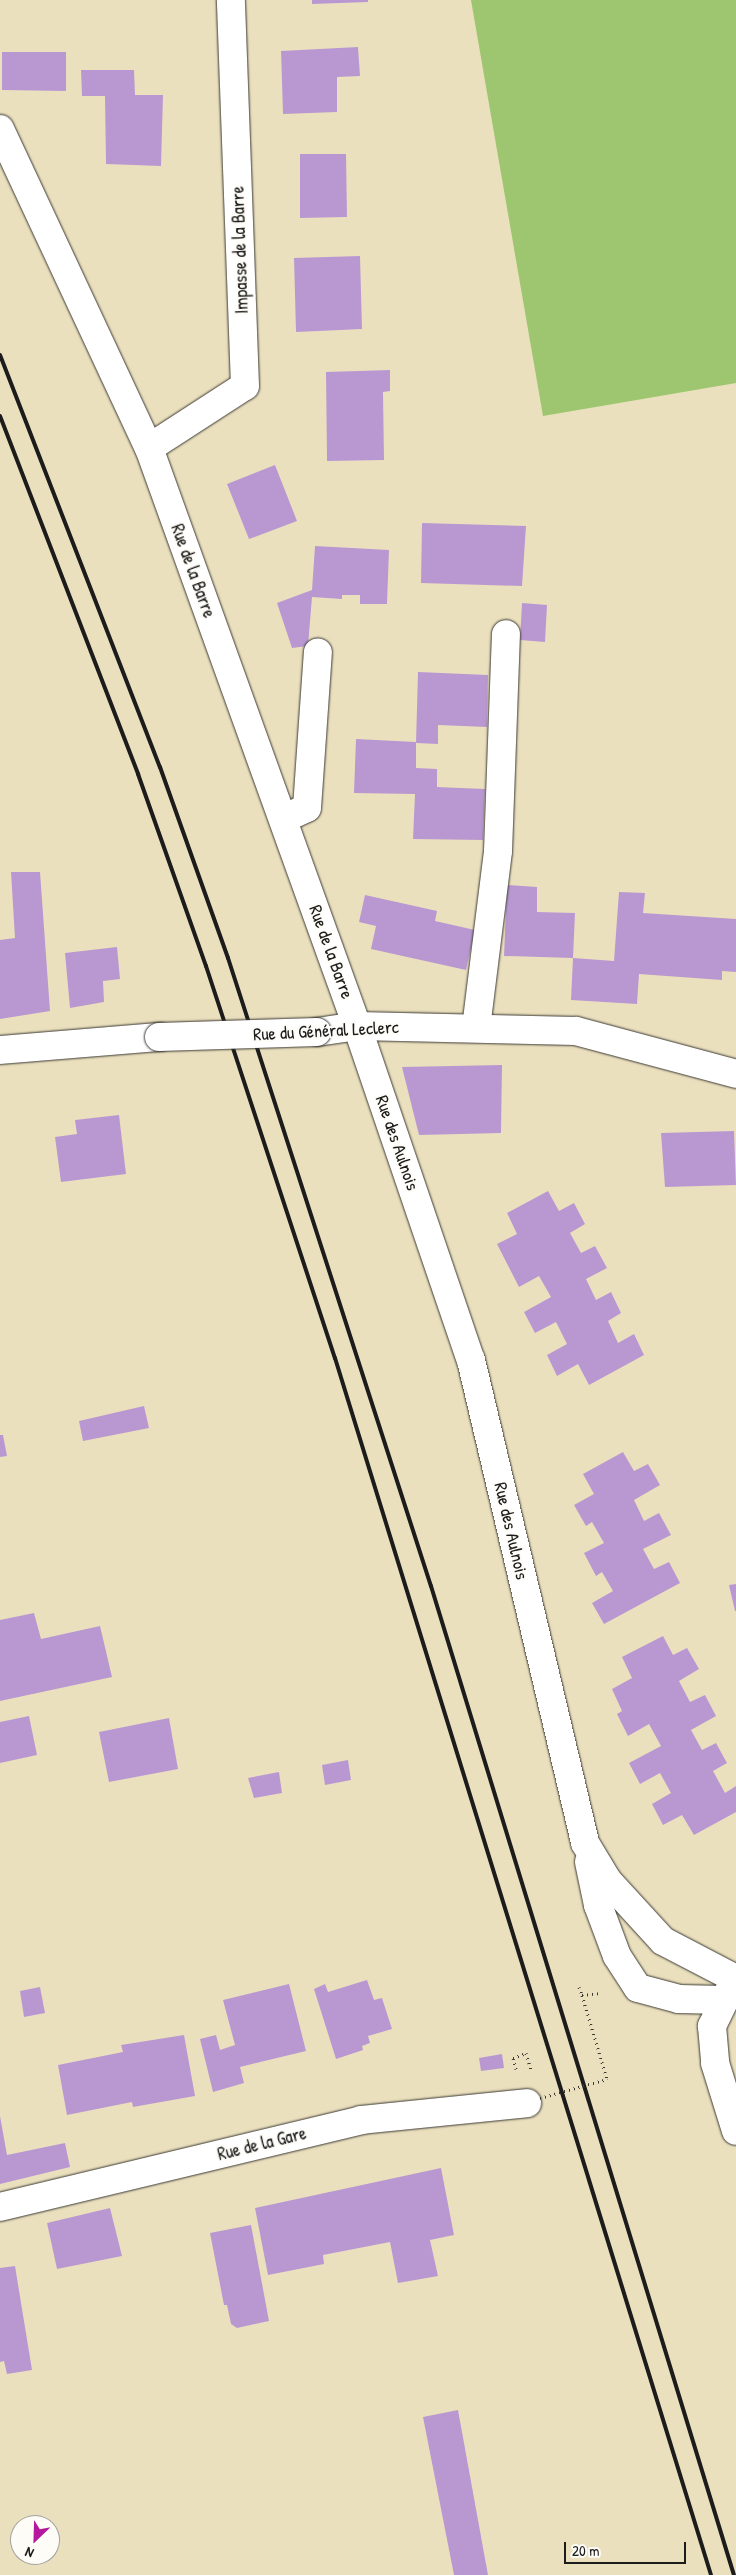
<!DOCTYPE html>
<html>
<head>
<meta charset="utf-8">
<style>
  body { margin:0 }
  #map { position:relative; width:736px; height:2575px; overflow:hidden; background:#ebe0be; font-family:"Patrick Hand",sans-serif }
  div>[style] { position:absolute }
  .green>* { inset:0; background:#9ec570 }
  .building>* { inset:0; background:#b998d2 }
  .path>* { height:3px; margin-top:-1.5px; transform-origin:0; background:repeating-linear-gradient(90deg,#3b3934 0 1px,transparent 0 5px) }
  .roads { filter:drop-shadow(0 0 1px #3b3934) drop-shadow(0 0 1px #3b3934) }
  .minor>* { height:28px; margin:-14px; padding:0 14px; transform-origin:14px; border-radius:14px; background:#fff }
  .rail>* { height:4px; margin:-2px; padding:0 2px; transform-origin:2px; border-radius:2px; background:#1c1c1c }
  .path-bridge>* { height:3px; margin-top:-1.5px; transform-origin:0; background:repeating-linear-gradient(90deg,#3b3934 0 1px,transparent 0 5px) }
  .bridges { filter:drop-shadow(0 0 1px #3b3934) drop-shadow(0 0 1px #3b3934) }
  .minor-bridge>* { height:28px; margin:-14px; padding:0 14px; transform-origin:14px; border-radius:14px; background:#fff }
  span { translate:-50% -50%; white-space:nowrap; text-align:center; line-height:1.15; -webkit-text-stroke:4px #fdfcf7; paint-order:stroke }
  .street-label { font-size:18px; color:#1c1c1c }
  .north { position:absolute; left:10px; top:2515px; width:50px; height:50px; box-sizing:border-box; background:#fdfcf7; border:1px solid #a3a29f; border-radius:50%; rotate:204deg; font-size:14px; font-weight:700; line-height:20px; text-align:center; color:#1c1c1c }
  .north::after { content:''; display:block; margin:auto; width:18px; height:22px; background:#b5179e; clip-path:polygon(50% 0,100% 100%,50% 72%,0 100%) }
  .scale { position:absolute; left:564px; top:2542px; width:122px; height:22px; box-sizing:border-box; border:2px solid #1c1c1c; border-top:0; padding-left:6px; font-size:15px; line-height:18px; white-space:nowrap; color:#1c1c1c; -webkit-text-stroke:4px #fdfcf7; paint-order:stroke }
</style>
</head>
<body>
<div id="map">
  <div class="green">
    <div style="clip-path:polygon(471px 0,736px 0,736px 383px,543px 416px)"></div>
  </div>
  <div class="building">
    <div style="clip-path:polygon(312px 0,368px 0,368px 2px,312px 4px)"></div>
    <div style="clip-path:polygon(358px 47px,360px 76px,337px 77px,337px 112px,283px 114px,281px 51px)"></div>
    <div style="clip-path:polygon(2px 52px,66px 52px,66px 91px,2px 90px)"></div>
    <div style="clip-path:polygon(81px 70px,134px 70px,135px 95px,163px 95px,161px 166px,106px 164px,105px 96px,82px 96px)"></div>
    <div style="clip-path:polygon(300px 154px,346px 154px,347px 217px,300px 218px)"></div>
    <div style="clip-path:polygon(360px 256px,362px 329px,296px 332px,294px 258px)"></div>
    <div style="clip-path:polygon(390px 370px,390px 391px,383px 392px,384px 460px,327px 461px,326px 372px)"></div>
    <div style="clip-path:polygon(275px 465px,297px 521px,249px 539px,227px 484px)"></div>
    <div style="clip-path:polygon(422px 523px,526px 526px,522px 586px,421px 583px)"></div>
    <div style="clip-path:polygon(315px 546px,389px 550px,387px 604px,360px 604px,360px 595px,342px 595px,342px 599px,312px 597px,308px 646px,292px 648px,277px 603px,312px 590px)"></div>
    <div style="clip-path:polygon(522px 603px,547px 605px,545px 642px,520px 640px)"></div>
    <div style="clip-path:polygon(418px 672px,488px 675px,487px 727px,438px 725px,438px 744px,416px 743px)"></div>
    <div style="clip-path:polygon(356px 739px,416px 742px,416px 768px,437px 769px,437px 787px,485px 789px,483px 840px,413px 839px,415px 794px,354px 793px)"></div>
    <div style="clip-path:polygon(11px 872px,40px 872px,50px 1011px,0 1019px,0 940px,15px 938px)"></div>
    <div style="clip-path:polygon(507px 885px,537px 887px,537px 912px,575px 913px,573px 958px,504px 956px)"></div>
    <div style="clip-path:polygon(619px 892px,645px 893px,643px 913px,736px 919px,736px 972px,722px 971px,722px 980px,639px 974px,637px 1004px,571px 1000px,573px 958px,614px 961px)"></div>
    <div style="clip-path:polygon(365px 895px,437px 911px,435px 921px,475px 930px,466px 970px,371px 949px,376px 926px,359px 922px)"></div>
    <div style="clip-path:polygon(117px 947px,120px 979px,103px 981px,104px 1002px,70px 1008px,65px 953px)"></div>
    <div style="clip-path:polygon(502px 1065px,501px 1133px,419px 1135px,402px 1067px)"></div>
    <div style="clip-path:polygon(119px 1115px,126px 1174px,61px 1182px,55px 1137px,77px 1134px,75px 1120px)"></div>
    <div style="clip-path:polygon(734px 1131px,736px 1185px,665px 1187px,661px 1133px)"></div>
    <div style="clip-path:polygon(548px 1191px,559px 1211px,574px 1203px,585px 1224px,570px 1233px,581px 1253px,595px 1246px,607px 1268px,586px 1279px,596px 1300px,611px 1292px,621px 1313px,608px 1321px,618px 1343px,634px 1334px,644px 1355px,589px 1385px,578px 1364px,557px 1376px,547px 1355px,567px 1344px,556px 1322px,535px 1333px,524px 1312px,551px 1297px,539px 1276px,519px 1287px,497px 1244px,517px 1234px,507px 1213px)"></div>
    <div style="clip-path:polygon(144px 1406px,149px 1428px,83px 1441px,79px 1421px)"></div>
    <div style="clip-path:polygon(0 1435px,3px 1435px,7px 1456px,0 1457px)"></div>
    <div style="clip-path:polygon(623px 1452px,634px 1471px,648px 1464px,660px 1485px,634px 1500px,644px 1521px,659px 1513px,671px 1535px,643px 1549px,654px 1569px,669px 1562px,680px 1583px,604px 1624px,592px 1603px,613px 1591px,602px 1572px,596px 1576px,584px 1553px,604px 1543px,592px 1522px,586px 1526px,574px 1505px,594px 1494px,583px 1474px)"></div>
    <div style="clip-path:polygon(736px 1584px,736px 1611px,735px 1611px,729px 1585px)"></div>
    <div style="clip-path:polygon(34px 1613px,41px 1639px,100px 1626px,112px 1677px,0 1701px,0 1620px)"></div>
    <div style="clip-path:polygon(663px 1636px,673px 1655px,687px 1648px,699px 1669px,679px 1681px,690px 1702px,705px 1695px,716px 1716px,691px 1730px,702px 1750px,716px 1743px,727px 1763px,713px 1771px,725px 1793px,736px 1786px,736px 1812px,694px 1835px,682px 1815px,663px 1825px,652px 1804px,671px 1793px,660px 1773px,640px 1784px,629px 1763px,661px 1746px,649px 1724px,628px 1736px,617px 1714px,622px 1711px,612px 1689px,632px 1678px,622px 1657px)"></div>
    <div style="clip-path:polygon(29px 1716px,37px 1755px,0 1763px,0 1722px)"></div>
    <div style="clip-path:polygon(169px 1718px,178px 1769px,109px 1782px,99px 1732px)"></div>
    <div style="clip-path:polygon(348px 1760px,351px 1780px,325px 1785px,322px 1765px)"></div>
    <div style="clip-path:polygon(279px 1772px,282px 1793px,254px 1798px,248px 1778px)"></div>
    <div style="clip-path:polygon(367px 1980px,374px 2000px,382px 1998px,392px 2029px,368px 2036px,370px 2043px,362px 2046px,363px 2050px,336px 2059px,314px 1989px,325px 1984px,328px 1992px)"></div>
    <div style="clip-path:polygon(289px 1984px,306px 2051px,240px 2067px,244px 2083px,213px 2092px,200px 2039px,216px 2035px,220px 2050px,235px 2045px,223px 2000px)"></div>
    <div style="clip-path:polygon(40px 1987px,45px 2013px,24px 2017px,20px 1991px)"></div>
    <div style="clip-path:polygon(184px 2035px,195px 2096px,133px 2107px,132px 2102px,67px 2115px,58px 2065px,123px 2052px,121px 2045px)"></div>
    <div style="clip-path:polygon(502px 2054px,504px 2068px,481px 2071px,479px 2058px)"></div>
    <div style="clip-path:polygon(0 2116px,7px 2155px,65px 2143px,70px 2167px,0 2184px)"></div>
    <div style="clip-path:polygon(441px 2168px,454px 2235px,430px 2240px,438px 2276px,398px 2283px,390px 2242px,323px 2255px,324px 2264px,268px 2275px,255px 2208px)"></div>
    <div style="clip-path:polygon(110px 2208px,122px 2256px,57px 2269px,47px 2223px)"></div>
    <div style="clip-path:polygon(251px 2225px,269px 2321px,237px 2328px,231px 2324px,227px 2305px,224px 2305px,210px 2233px)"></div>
    <div style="clip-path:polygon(15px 2266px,32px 2370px,7px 2374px,4px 2361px,0 2362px,0 2268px)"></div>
    <div style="clip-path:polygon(458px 2410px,488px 2575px,454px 2575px,423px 2417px)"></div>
  </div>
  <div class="path">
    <div style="left:579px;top:1987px;width:9px;rotate:69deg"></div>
    <div style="left:582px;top:1995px;width:18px;rotate:-6deg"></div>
    <div style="left:582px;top:1995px;width:88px;rotate:73.4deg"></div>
    <div style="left:516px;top:2069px;width:11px;rotate:-105deg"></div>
    <div style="left:513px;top:2058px;width:14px;rotate:-21deg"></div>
    <div style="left:526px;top:2053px;width:17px;rotate:73deg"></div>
  </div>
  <div class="roads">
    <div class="minor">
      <div style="left:0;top:129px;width:352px;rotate:65deg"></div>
      <div style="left:149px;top:448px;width:614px;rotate:70.21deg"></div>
      <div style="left:357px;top:1026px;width:353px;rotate:71.2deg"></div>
      <div style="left:471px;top:1360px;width:496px;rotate:76.7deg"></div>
      <div style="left:585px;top:1843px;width:44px;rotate:58.8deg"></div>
      <div style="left:608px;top:1881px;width:81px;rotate:47.5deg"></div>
      <div style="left:663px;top:1941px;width:82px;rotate:27.5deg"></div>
      <div style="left:149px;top:448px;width:114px;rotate:-32.9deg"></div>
      <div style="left:245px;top:386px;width:386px;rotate:-92.1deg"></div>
      <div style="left:283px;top:819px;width:26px;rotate:-25deg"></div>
      <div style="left:307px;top:808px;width:156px;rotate:-86deg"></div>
      <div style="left:476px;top:1028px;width:178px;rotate:-82.9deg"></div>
      <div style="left:498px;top:851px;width:217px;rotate:-87.9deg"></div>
      <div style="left:317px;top:1032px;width:40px;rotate:-8.5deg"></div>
      <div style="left:357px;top:1026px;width:219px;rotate:1.3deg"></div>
      <div style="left:576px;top:1031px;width:166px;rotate:15deg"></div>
      <div style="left:0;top:1050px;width:160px;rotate:-4.7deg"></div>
      <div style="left:589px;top:1862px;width:44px;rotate:78.2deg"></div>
      <div style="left:598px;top:1905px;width:54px;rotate:69.6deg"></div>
      <div style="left:617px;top:1956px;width:38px;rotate:57deg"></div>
      <div style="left:638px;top:1988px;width:42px;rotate:15deg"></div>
      <div style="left:679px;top:1999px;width:44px;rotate:1.3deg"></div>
      <div style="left:732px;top:1985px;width:46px;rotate:116deg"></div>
      <div style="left:712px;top:2026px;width:37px;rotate:85deg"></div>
      <div style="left:715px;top:2063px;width:71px;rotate:72.8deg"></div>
      <div style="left:0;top:2207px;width:371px;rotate:-13.5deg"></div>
      <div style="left:361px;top:2120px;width:167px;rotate:-5.8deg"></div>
    </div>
  </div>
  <div class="rail">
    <div style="left:0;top:355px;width:442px;rotate:68.8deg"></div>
    <div style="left:160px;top:767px;width:203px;rotate:70.4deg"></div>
    <div style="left:228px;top:958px;width:660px;rotate:72.09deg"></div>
    <div style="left:431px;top:1586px;width:1034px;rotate:72.97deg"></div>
    <div style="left:0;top:416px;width:384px;rotate:68.9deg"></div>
    <div style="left:138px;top:774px;width:204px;rotate:70.5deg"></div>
    <div style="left:206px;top:966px;width:413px;rotate:71.8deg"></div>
    <div style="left:335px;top:1358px;width:1274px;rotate:72.83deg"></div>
  </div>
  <div class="path-bridge">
    <div style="left:540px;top:2098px;width:70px;rotate:-15.8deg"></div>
  </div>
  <div class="bridges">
    <div class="minor-bridge">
      <div style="left:159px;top:1037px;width:158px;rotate:-1.8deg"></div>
    </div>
  </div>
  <div class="street-label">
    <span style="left:240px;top:250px;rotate:-92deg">Impasse de la Barre</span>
    <span style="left:193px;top:571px;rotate:70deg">Rue de la Barre</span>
    <span style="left:331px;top:952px;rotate:70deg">Rue de la Barre</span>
    <span style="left:326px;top:1031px;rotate:-3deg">Rue du Général Leclerc</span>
    <span style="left:397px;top:1143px;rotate:71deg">Rue des Aulnois</span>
    <span style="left:511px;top:1531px;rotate:77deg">Rue des Aulnois</span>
    <span style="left:262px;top:2144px;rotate:-14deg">Rue de la Gare</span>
  </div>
  <div class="north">N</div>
  <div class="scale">20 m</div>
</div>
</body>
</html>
